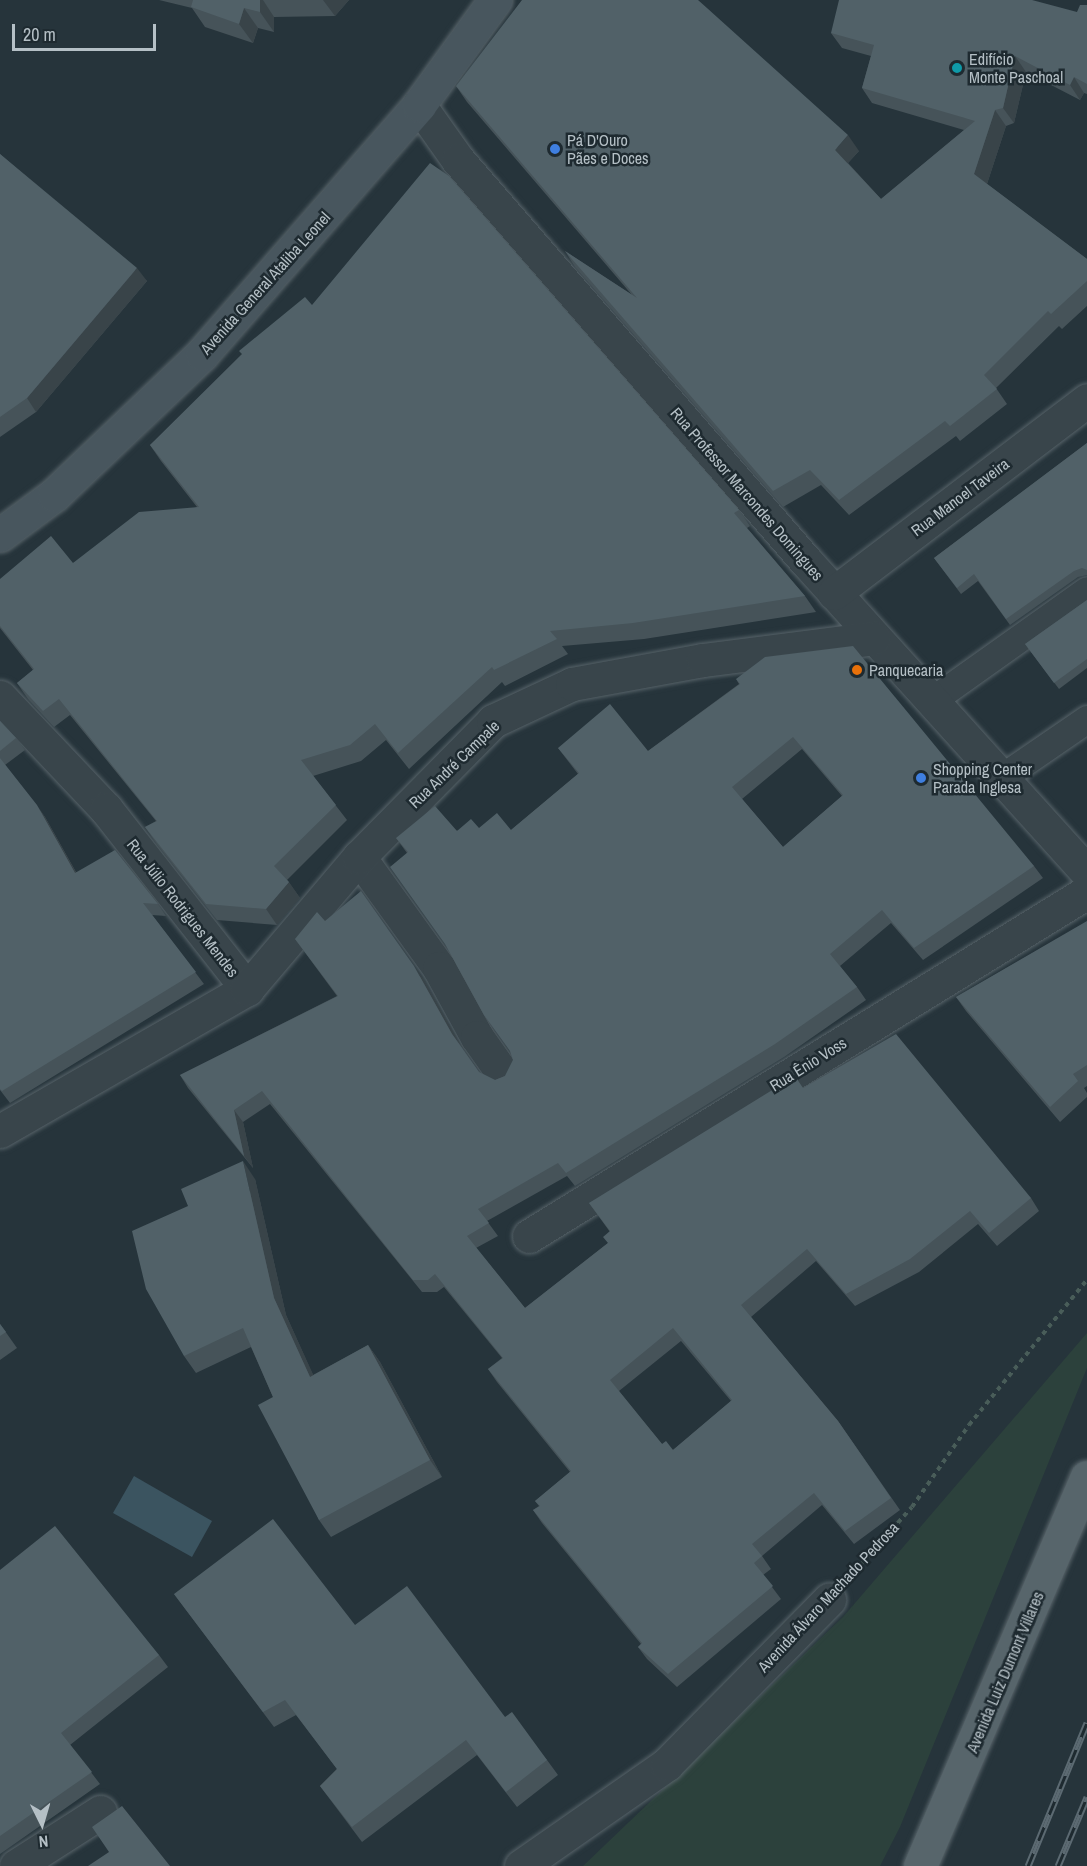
<!DOCTYPE html>
<html>
<head>
<meta charset="utf-8">
<style>
  body { margin:0 }
  #map { position:relative; width:1087px; height:1866px; overflow:hidden; background:#26343b; font-family:"Archivo Narrow",sans-serif }
  div>[style] { position:absolute }
  .green>* { inset:0; background:#2c413c }
  .water>* { inset:0; background:#3b5460 }
  .path>* { height:4px; margin-top:-2px; transform-origin:0; background:repeating-linear-gradient(90deg,#495d59 0 4.5px,transparent 0 9px) }
  .roads { filter:drop-shadow(0 0 2px #576369) drop-shadow(0 0 2px #576369) }
  .service>* { height:27px; margin:-13.5px; padding:0 13.5px; transform-origin:13.5px; border-radius:13.5px; background:#39454b }
  .minor>* { height:33px; margin:-16.5px; padding:0 16.5px; transform-origin:16.5px; border-radius:16.5px; background:#39454b }
  .secondary>* { height:33px; margin:-16.5px; padding:0 16.5px; transform-origin:16.5px; border-radius:16.5px; background:#48565e }
  .primary>* { height:33px; margin:-16.5px; padding:0 16.5px; transform-origin:16.5px; border-radius:16.5px; background:#57656b }
  .rail>* { height:7px; margin-top:-3.5px; transform-origin:0; background:repeating-linear-gradient(90deg,#1e2a30 0 14px,#5c6a72 0 28px); box-sizing:border-box; border-block:2px solid #5c6a72 }
  .wall>* { inset:0; background:#465359 }
  .shaded-wall>* { inset:0; background:#394449 }
  .building>* { inset:0; background:#516168 }
  .dots>* { width:16px; height:16px; translate:-50% -50%; box-sizing:border-box; border:3px solid #1e2a30; border-radius:50% }
  span { translate:-50% -50%; white-space:nowrap; text-align:center; line-height:1.15; -webkit-text-stroke:5px #1e2a30; paint-order:stroke }
  .poi-label { font-size:16px; color:#b5c0c6 }
  .left { translate:0 -50%; text-align:left }
  .street-label { font-size:16px; color:#b5c0c6 }
  .north { position:absolute; left:12px; top:1794px; width:60px; height:60px; -webkit-text-stroke:4px #1e2a30; paint-order:stroke; rotate:175deg; font-size:16px; font-weight:700; line-height:24px; text-align:center; color:#b5c0c6 }
  .north::after { content:''; display:block; margin:auto; width:21px; height:27px; background:#b5c0c6; clip-path:polygon(50% 0,100% 100%,50% 72%,0 100%) }
  .scale { position:absolute; left:12px; top:24px; width:144px; height:27px; box-sizing:border-box; border:3px solid #b5c0c6; border-top:0; padding-left:8px; font-size:18px; line-height:21px; white-space:nowrap; color:#b5c0c6; -webkit-text-stroke:4px #1e2a30; paint-order:stroke }
</style>
</head>
<body>
<div id="map">
  <div class="green">
    <div style="clip-path:polygon(1087px 1333px,1087px 1368px,900px 1827px,880px 1866px,583px 1866px,843px 1617px)"></div>
  </div>
  <div class="water">
    <div style="clip-path:polygon(134px 1476px,212px 1521px,192px 1557px,113px 1513px)"></div>
  </div>
  <div class="path">
    <div style="left:856px;top:1570px;width:84px;rotate:-48.4deg"></div>
    <div style="left:912px;top:1507px;width:100px;rotate:-55.2deg"></div>
    <div style="left:969px;top:1425px;width:187px;rotate:-50.9deg"></div>
  </div>
  <div class="roads">
    <div class="service">
      <div style="left:931px;top:701px;width:191px;rotate:-35.4deg"></div>
      <div style="left:1001px;top:778px;width:104px;rotate:-34.5deg"></div>
    </div>
    <div class="minor">
      <div style="left:419px;top:105px;width:67px;rotate:54.7deg"></div>
      <div style="left:458px;top:160px;width:528px;rotate:49.07deg"></div>
      <div style="left:804px;top:559px;width:422px;rotate:47.9deg"></div>
      <div style="left:834px;top:593px;width:318px;rotate:-37.3deg"></div>
      <div style="left:0;top:697px;width:154px;rotate:46.6deg"></div>
      <div style="left:106px;top:809px;width:229px;rotate:51.9deg"></div>
      <div style="left:359px;top:857px;width:137px;rotate:54.2deg"></div>
      <div style="left:439px;top:968px;width:79px;rotate:61.2deg"></div>
      <div style="left:477px;top:1037px;width:45px;rotate:54.9deg"></div>
      <div style="left:0;top:1131px;width:285px;rotate:-29.9deg"></div>
      <div style="left:247px;top:989px;width:173px;rotate:-49.7deg"></div>
      <div style="left:359px;top:857px;width:191px;rotate:-45.4deg"></div>
      <div style="left:493px;top:721px;width:87px;rotate:-25.1deg"></div>
      <div style="left:572px;top:684px;width:133px;rotate:-10.4deg"></div>
      <div style="left:703px;top:660px;width:172px;rotate:-7.3deg"></div>
      <div style="left:529px;top:1236px;width:656px;rotate:-31.65deg"></div>
      <div style="left:16px;top:1866px;width:100px;rotate:-32.7deg"></div>
      <div style="left:521px;top:1866px;width:178px;rotate:-34.9deg"></div>
      <div style="left:667px;top:1764px;width:231px;rotate:-45.4deg"></div>
    </div>
    <div class="secondary">
      <div style="left:0;top:535px;width:67px;rotate:-36.5deg"></div>
      <div style="left:54px;top:495px;width:204px;rotate:-43.6deg"></div>
      <div style="left:202px;top:354px;width:330px;rotate:-48.9deg"></div>
      <div style="left:419px;top:105px;width:130px;rotate:-54.1deg"></div>
    </div>
    <div class="primary">
      <div style="left:920px;top:1866px;width:423px;rotate:-66.8deg"></div>
    </div>
  </div>
  <div class="rail">
    <div style="left:1028px;top:1866px;width:155px;rotate:-67.6deg"></div>
    <div style="left:1058px;top:1866px;width:75px;rotate:-67.2deg"></div>
  </div>
  <div class="wall">
    <div style="clip-path:polygon(159px 0,349px 0,335px 16px,274px 17px,274px 32px,258px 28px,253px 43px,205px 27px,192px 8px)"></div>
    <div style="clip-path:polygon(1087px 5px,1087px 94px,1084px 93px,1080px 100px,1026px 72px,1014px 123px,1006px 126px,987px 184px,1087px 259px,1087px 306px,1062px 329px,1059px 326px,996px 388px,1007px 404px,960px 441px,956px 436px,849px 515px,821px 485px,783px 507px,575px 267px,565px 251px,632px 295px,467px 102px,456px 86px,859px 151px,848px 163px,881px 199px,964px 130px,872px 103px,862px 88px,871px 56px,842px 48px,831px 33px,1077px 12px)"></div>
    <div style="clip-path:polygon(0 154px,147px 281px,36px 412px,0 437px)"></div>
    <div style="clip-path:polygon(312px 305px,739px 510px,750px 526px,747px 528px,805px 596px,816px 612px,644px 639px,562px 646px,568px 654px,505px 686px,502px 682px,409px 769px,386px 740px,361px 761px,313px 776px,347px 820px,287px 880px,300px 898px,277px 925px,217px 920px,156px 843px,145px 827px,156px 821px,70px 715px,54px 727px,28px 699px,17px 683px,33px 670px,0 628px,0 579px,73px 563px,197px 507px,161px 461px,150px 445px)"></div>
    <div style="clip-path:polygon(1087px 443px,1087px 575px,1078px 577px,1010px 625px,978px 581px,961px 594px,934px 558px)"></div>
    <div style="clip-path:polygon(1087px 600px,1087px 668px,1059px 689px,1025px 644px)"></div>
    <div style="clip-path:polygon(evenodd,736px 679px,1034px 866px,1043px 878px,923px 960px,891px 923px,840px 966px,857px 987px,866px 1000px,784px 1057px,575px 1186px,567px 1176px,487px 1221px,498px 1236px,476px 1248px,525px 1308px,608px 1243px,610px 1232px,589px 1203px,803px 1087px,1031px 1198px,1039px 1211px,997px 1246px,978px 1224px,919px 1272px,855px 1306px,816px 1261px,751px 1317px,838px 1421px,900px 1510px,854px 1544px,822px 1505px,762px 1556px,771px 1569px,763px 1575px,781px 1599px,677px 1687px,647px 1659px,638px 1647px,641px 1644px,542px 1523px,533px 1510px,539px 1506px,535px 1501px,570px 1472px,497px 1382px,488px 1369px,502px 1358px,444px 1287px,437px 1292px,422px 1292px,270px 1104px,243px 1122px,253px 1168px,188px 1088px,180px 1075px,337px 996px,295px 939px,325px 921px,423px 978px,461px 1046px,479px 1072px,495px 1080px,505px 1076px,513px 1060px,510px 1051px,407px 853px,396px 838px,479px 828px,511px 830px,578px 774px,558px 748px,648px 751px,739px 684px,736px 679px,802px 749px,842px 796px,783px 847px,742px 799px,802px 749px,736px 679px,681px 1341px,731px 1401px,673px 1450px,662px 1444px,619px 1391px,681px 1341px)"></div>
    <div style="clip-path:polygon(0 721px,16px 738px,25px 750px,5px 765px,45px 817px,76px 872px,158px 904px,166px 916px,152px 915px,204px 984px,10px 1103px,0 1090px)"></div>
    <div style="clip-path:polygon(1087px 922px,1087px 1086px,1084px 1088px,1087px 1093px,1087px 1097px,1060px 1122px,966px 1011px,956px 997px)"></div>
    <div style="clip-path:polygon(255px 1179px,286px 1315px,313px 1375px,368px 1345px,380px 1362px,442px 1477px,331px 1537px,319px 1520px,273px 1397px,251px 1347px,196px 1373px,184px 1356px)"></div>
    <div style="clip-path:polygon(0 1324px,17px 1348px,0 1360px)"></div>
    <div style="clip-path:polygon(0 1570px,159px 1655px,168px 1667px,70px 1745px,100px 1784px,0 1854px)"></div>
    <div style="clip-path:polygon(174px 1594px,355px 1625px,505px 1717px,547px 1760px,558px 1775px,517px 1807px,477px 1755px,362px 1842px,320px 1786px,337px 1769px,296px 1715px,274px 1727px)"></div>
  </div>
  <div class="shaded-wall">
    <div style="clip-path:polygon(260px 0,263px 0,274px 17px,274px 32px,260px 12px)"></div>
    <div style="clip-path:polygon(323px 0,349px 0,335px 16px)"></div>
    <div style="clip-path:polygon(244px 8px,258px 28px,253px 43px,239px 24px)"></div>
    <div style="clip-path:polygon(1015px 56px,1026px 72px,1014px 123px,1003px 108px)"></div>
    <div style="clip-path:polygon(1074px 77px,1084px 93px,1080px 100px,1070px 85px)"></div>
    <div style="clip-path:polygon(995px 110px,1006px 126px,985px 190px,974px 174px)"></div>
    <div style="clip-path:polygon(848px 135px,859px 151px,846px 165px,835px 150px)"></div>
    <div style="clip-path:polygon(137px 268px,147px 281px,36px 412px,27px 398px)"></div>
    <div style="clip-path:polygon(37px 805px,45px 817px,83px 885px,75px 873px)"></div>
    <div style="clip-path:polygon(289px 882px,300px 898px,277px 925px,266px 909px)"></div>
    <div style="clip-path:polygon(414px 966px,423px 978px,461px 1046px,452px 1034px)"></div>
    <div style="clip-path:polygon(234px 1110px,243px 1122px,253px 1168px,244px 1156px)"></div>
    <div style="clip-path:polygon(243px 1161px,255px 1179px,286px 1315px,322px 1394px,310px 1377px,274px 1298px)"></div>
    <div style="clip-path:polygon(368px 1345px,380px 1362px,442px 1477px,430px 1460px)"></div>
  </div>
  <div class="building">
    <div style="clip-path:polygon(193px 0,260px 0,260px 12px,244px 8px,239px 24px,191px 7px)"></div>
    <div style="clip-path:polygon(522px 0,698px 0,848px 135px,835px 150px,881px 199px,975px 121px,862px 88px,874px 45px,831px 33px,839px 0,1032px 0,1077px 12px,1080px 5px,1087px 5px,1087px 84px,1074px 77px,1070px 85px,1015px 56px,1003px 108px,995px 110px,974px 174px,1087px 259px,1087px 281px,1051px 314px,1048px 311px,984px 375px,997px 389px,950px 426px,945px 421px,839px 500px,810px 470px,773px 491px,565px 251px,637px 298px,456px 86px)"></div>
    <div style="clip-path:polygon(0 154px,137px 268px,27px 398px,0 417px)"></div>
    <div style="clip-path:polygon(430px 163px,449px 176px,739px 510px,734px 513px,805px 596px,633px 623px,550px 631px,557px 639px,494px 670px,492px 667px,398px 753px,375px 724px,350px 745px,301px 760px,336px 805px,274px 866px,289px 882px,266px 909px,206px 904px,145px 827px,157px 821px,59px 699px,43px 711px,17px 683px,34px 669px,0 626px,0 579px,51px 536px,73px 563px,139px 512px,199px 507px,150px 445px,242px 354px,239px 351px,305px 297px,312px 305px)"></div>
    <div style="clip-path:polygon(1087px 443px,1087px 570px,1082px 568px,1074px 571px,1006px 619px,974px 574px,957px 588px,934px 558px)"></div>
    <div style="clip-path:polygon(1087px 600px,1087px 659px,1054px 683px,1025px 644px)"></div>
    <div style="clip-path:polygon(evenodd,853px 646px,1034px 866px,914px 948px,882px 910px,830px 954px,857px 987px,775px 1044px,566px 1173px,558px 1163px,478px 1209px,489px 1223px,467px 1236px,525px 1308px,608px 1243px,603px 1237px,610px 1231px,589px 1203px,795px 1076px,803px 1088px,896px 1034px,1031px 1198px,989px 1233px,970px 1211px,910px 1259px,846px 1294px,807px 1249px,741px 1305px,838px 1421px,891px 1498px,845px 1531px,814px 1493px,752px 1544px,762px 1556px,754px 1563px,773px 1586px,668px 1674px,638px 1647px,642px 1643px,533px 1510px,540px 1506px,535px 1501px,571px 1471px,488px 1369px,503px 1358px,435px 1274px,428px 1280px,413px 1280px,262px 1091px,234px 1110px,244px 1156px,180px 1075px,338px 996px,295px 939px,317px 912px,325px 921px,361px 891px,414px 966px,452px 1034px,479px 1072px,495px 1080px,505px 1076px,513px 1060px,510px 1051px,484px 1015px,445px 944px,390px 867px,408px 852px,396px 838px,435px 806px,457px 831px,471px 819px,479px 828px,497px 813px,511px 830px,579px 773px,558px 748px,610px 704px,648px 751px,740px 684px,736px 679px,765px 657px,853px 646px,793px 737px,843px 795px,783px 847px,732px 787px,793px 737px,853px 646px,673px 1328px,732px 1400px,673px 1450px,666px 1441px,662px 1444px,610px 1380px,673px 1328px)"></div>
    <div style="clip-path:polygon(0 721px,16px 738px,0 751px)"></div>
    <div style="clip-path:polygon(0 758px,37px 805px,75px 873px,115px 850px,158px 904px,143px 903px,196px 972px,2px 1091px,0 1089px)"></div>
    <div style="clip-path:polygon(1087px 921px,1087px 1065px,1073px 1074px,1078px 1081px,1050px 1107px,956px 997px)"></div>
    <div style="clip-path:polygon(243px 1161px,274px 1298px,310px 1377px,368px 1345px,430px 1460px,319px 1520px,258px 1405px,273px 1397px,243px 1328px,184px 1356px,146px 1289px,132px 1231px,188px 1206px,181px 1189px)"></div>
    <div style="clip-path:polygon(0 1324px,6px 1332px,0 1336px)"></div>
    <div style="clip-path:polygon(273px 1519px,355px 1625px,407px 1586px,505px 1717px,512px 1712px,547px 1760px,506px 1792px,466px 1740px,352px 1827px,320px 1786px,337px 1769px,285px 1700px,263px 1712px,174px 1594px)"></div>
    <div style="clip-path:polygon(55px 1526px,159px 1655px,61px 1733px,92px 1772px,0 1836px,0 1570px)"></div>
    <div style="clip-path:polygon(122px 1806px,170px 1866px,88px 1866px,109px 1852px,92px 1827px)"></div>
  </div>
  <div class="dots">
    <div style="left:957px;top:68px;background:#0f9aa8"></div>
    <div style="left:555px;top:149px;background:#3f7fe0"></div>
    <div style="left:857px;top:670px;background:#e8710a"></div>
    <div style="left:921px;top:778px;background:#3f7fe0"></div>
  </div>
  <div class="poi-label">
    <span class="left" style="left:969px;top:68px">Edifício<br>Monte Paschoal</span>
    <span class="left" style="left:567px;top:149px">Pá D'Ouro<br>Pães e Doces</span>
    <span class="left" style="left:869px;top:670px">Panquecaria</span>
    <span class="left" style="left:933px;top:778px">Shopping Center<br>Parada Inglesa</span>
  </div>
  <div class="street-label">
    <span style="left:265px;top:283px;rotate:-48deg">Avenida General Ataliba Leonel</span>
    <span style="left:747px;top:494px;rotate:49deg">Rua Professor Marcondes Domingues</span>
    <span style="left:960px;top:497px;rotate:-37deg">Rua Manoel Taveira</span>
    <span style="left:454px;top:764px;rotate:-44deg">Rua André Campale</span>
    <span style="left:183px;top:908px;rotate:52deg">Rua Júlio Rodrigues Mendes</span>
    <span style="left:808px;top:1064px;rotate:-32deg">Rua Ênio Voss</span>
    <span style="left:828px;top:1597px;rotate:-47deg">Avenida Álvaro Machado Pedrosa</span>
    <span style="left:1005px;top:1672px;rotate:-67deg">Avenida Luiz Dumont Villares</span>
  </div>
  <div class="north">N</div>
  <div class="scale">20 m</div>
</div>
</body>
</html>
